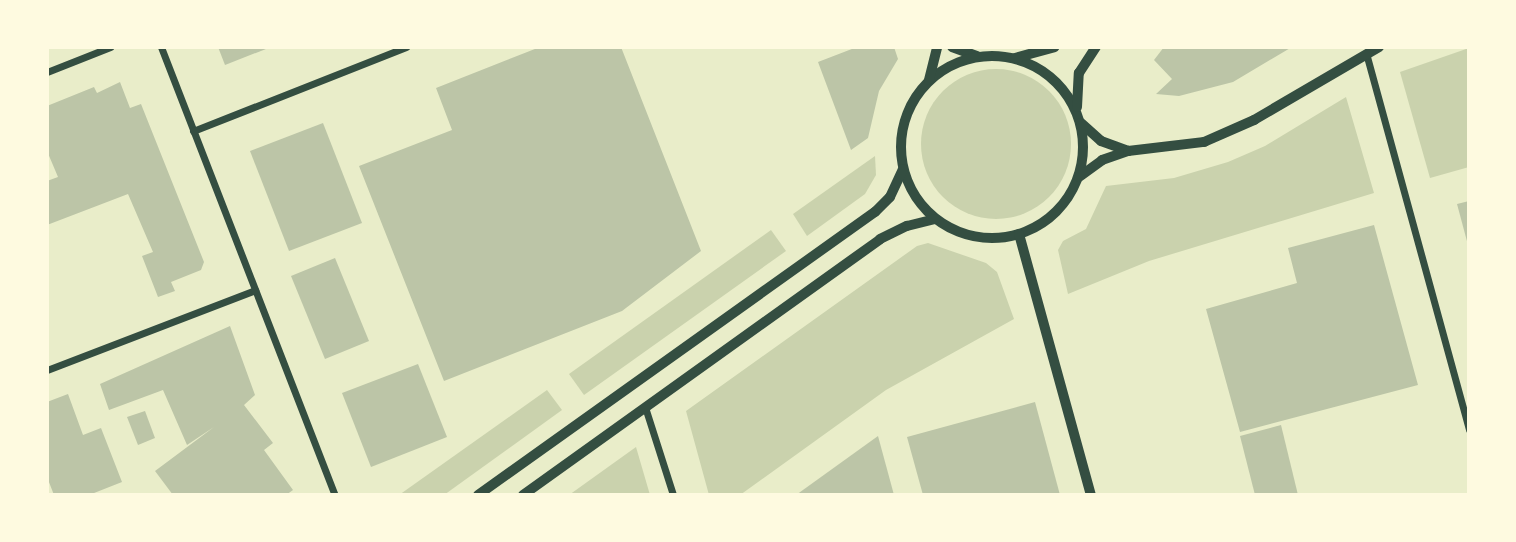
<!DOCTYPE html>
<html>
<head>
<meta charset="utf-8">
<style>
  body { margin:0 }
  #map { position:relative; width:1516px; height:542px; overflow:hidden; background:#e9edc9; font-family:"Exo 2",sans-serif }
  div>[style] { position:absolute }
  .green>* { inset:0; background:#cad2ad }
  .round { border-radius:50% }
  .building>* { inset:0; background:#bcc5a7 }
  .minor>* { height:7px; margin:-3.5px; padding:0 3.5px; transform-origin:3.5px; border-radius:3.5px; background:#344e41 }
  .tertiary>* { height:10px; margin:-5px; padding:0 5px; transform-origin:5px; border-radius:5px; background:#344e41 }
  .tertiary>.ring { margin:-5px; padding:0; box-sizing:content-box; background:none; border:10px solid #344e41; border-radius:50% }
  span { translate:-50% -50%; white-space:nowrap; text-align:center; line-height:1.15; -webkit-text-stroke:6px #fefae0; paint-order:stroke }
  .frame { position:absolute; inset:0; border:49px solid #fefae0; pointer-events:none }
</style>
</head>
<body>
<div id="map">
  <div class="green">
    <div style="clip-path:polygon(1469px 48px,1469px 167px,1430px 178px,1400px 72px)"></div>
    <div class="round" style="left:921px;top:69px;width:150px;height:150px"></div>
    <div style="clip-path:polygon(1346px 97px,1374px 193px,1149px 261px,1068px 294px,1058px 250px,1063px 241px,1086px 229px,1106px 186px,1174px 178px,1228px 162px,1265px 146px)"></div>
    <div style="clip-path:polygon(875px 156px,876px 175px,865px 194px,807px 236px,793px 214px)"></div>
    <div style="clip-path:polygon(771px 230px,786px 251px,584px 395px,569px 374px)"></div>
    <div style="clip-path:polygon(928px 243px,986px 263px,997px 272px,1014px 319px,886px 390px,740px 495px,709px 495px,686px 411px,917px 246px)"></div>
    <div style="clip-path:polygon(547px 390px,562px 410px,444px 495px,399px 495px)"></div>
    <div style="clip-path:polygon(636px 447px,650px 495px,569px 495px)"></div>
  </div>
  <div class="building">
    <div style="clip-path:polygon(218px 47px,271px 47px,225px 65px)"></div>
    <div style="clip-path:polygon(540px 47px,621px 47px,701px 251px,622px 311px,444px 381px,359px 166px,452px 130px,436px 88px)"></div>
    <div style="clip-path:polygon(857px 47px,894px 47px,898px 59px,879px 91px,868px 138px,851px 150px,818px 62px)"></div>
    <div style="clip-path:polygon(1164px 47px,1292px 47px,1233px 82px,1179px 96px,1156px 94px,1172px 79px,1154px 60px)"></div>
    <div style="clip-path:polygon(120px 82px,130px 108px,141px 104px,204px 262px,201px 270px,171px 282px,175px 291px,158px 297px,142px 256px,153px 252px,128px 194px,47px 225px,47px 181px,58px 177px,47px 151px,47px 106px,94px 87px,97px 93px)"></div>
    <div style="clip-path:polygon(323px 123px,362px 223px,289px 251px,250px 151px)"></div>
    <div style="clip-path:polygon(1469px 201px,1469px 245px,1468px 245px,1457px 204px)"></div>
    <div style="clip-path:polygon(1374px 225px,1418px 385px,1240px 432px,1206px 309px,1297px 283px,1288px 248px)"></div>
    <div style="clip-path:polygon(335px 258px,369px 341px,325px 359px,291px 276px)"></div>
    <div style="clip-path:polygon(230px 326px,255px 395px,244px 405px,273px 443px,264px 450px,293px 490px,286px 495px,173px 495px,155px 471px,214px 427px,187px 445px,163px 390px,109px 410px,100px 384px)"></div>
    <div style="clip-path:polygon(418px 364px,447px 437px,371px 467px,342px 393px)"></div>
    <div style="clip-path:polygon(68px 394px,83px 435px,101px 428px,122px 482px,89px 495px,54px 495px,47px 477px,47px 402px)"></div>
    <div style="clip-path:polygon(1035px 402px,1060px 495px,923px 495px,907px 437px)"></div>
    <div style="clip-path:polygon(145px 411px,155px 438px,138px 445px,127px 417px)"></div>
    <div style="clip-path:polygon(1281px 425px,1298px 495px,1255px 495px,1240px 436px)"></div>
    <div style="clip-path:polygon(878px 436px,894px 495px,796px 495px)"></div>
  </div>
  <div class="minor">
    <div style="left:161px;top:47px;width:481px;rotate:68.8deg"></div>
    <div style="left:1366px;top:53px;width:391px;rotate:74.7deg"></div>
    <div style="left:47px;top:72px;width:68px;rotate:-21.6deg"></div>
    <div style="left:193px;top:131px;width:229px;rotate:-21.5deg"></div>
    <div style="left:47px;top:370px;width:223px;rotate:-21deg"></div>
    <div style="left:645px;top:407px;width:92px;rotate:72.3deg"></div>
  </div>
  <div class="tertiary">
    <div style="left:952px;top:47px;width:27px;rotate:20deg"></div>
    <div class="ring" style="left:901px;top:56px;width:172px;height:172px"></div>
    <div style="left:1015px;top:58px;width:41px;rotate:-15.4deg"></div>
    <div style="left:929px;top:80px;width:34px;rotate:-76deg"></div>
    <div style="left:1077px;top:107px;width:34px;rotate:-87deg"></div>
    <div style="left:1079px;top:73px;width:31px;rotate:-57deg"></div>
    <div style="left:1081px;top:123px;width:27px;rotate:42deg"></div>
    <div style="left:1101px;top:141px;width:29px;rotate:20deg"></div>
    <div style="left:1079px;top:177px;width:29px;rotate:-36deg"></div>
    <div style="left:1102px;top:160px;width:28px;rotate:-19deg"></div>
    <div style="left:1128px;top:151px;width:77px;rotate:-6.8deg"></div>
    <div style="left:1204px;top:142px;width:55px;rotate:-23.7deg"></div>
    <div style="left:1254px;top:120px;width:145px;rotate:-30.3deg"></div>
    <div style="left:1019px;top:234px;width:271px;rotate:74.6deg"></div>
    <div style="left:478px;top:495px;width:488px;rotate:-35.5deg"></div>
    <div style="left:875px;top:212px;width:21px;rotate:-45deg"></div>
    <div style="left:890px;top:197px;width:31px;rotate:-65deg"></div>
    <div style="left:523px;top:495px;width:439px;rotate:-35.6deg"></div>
    <div style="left:880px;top:239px;width:30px;rotate:-26deg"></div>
    <div style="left:907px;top:226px;width:29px;rotate:-14deg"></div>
  </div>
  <div class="frame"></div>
</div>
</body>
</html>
